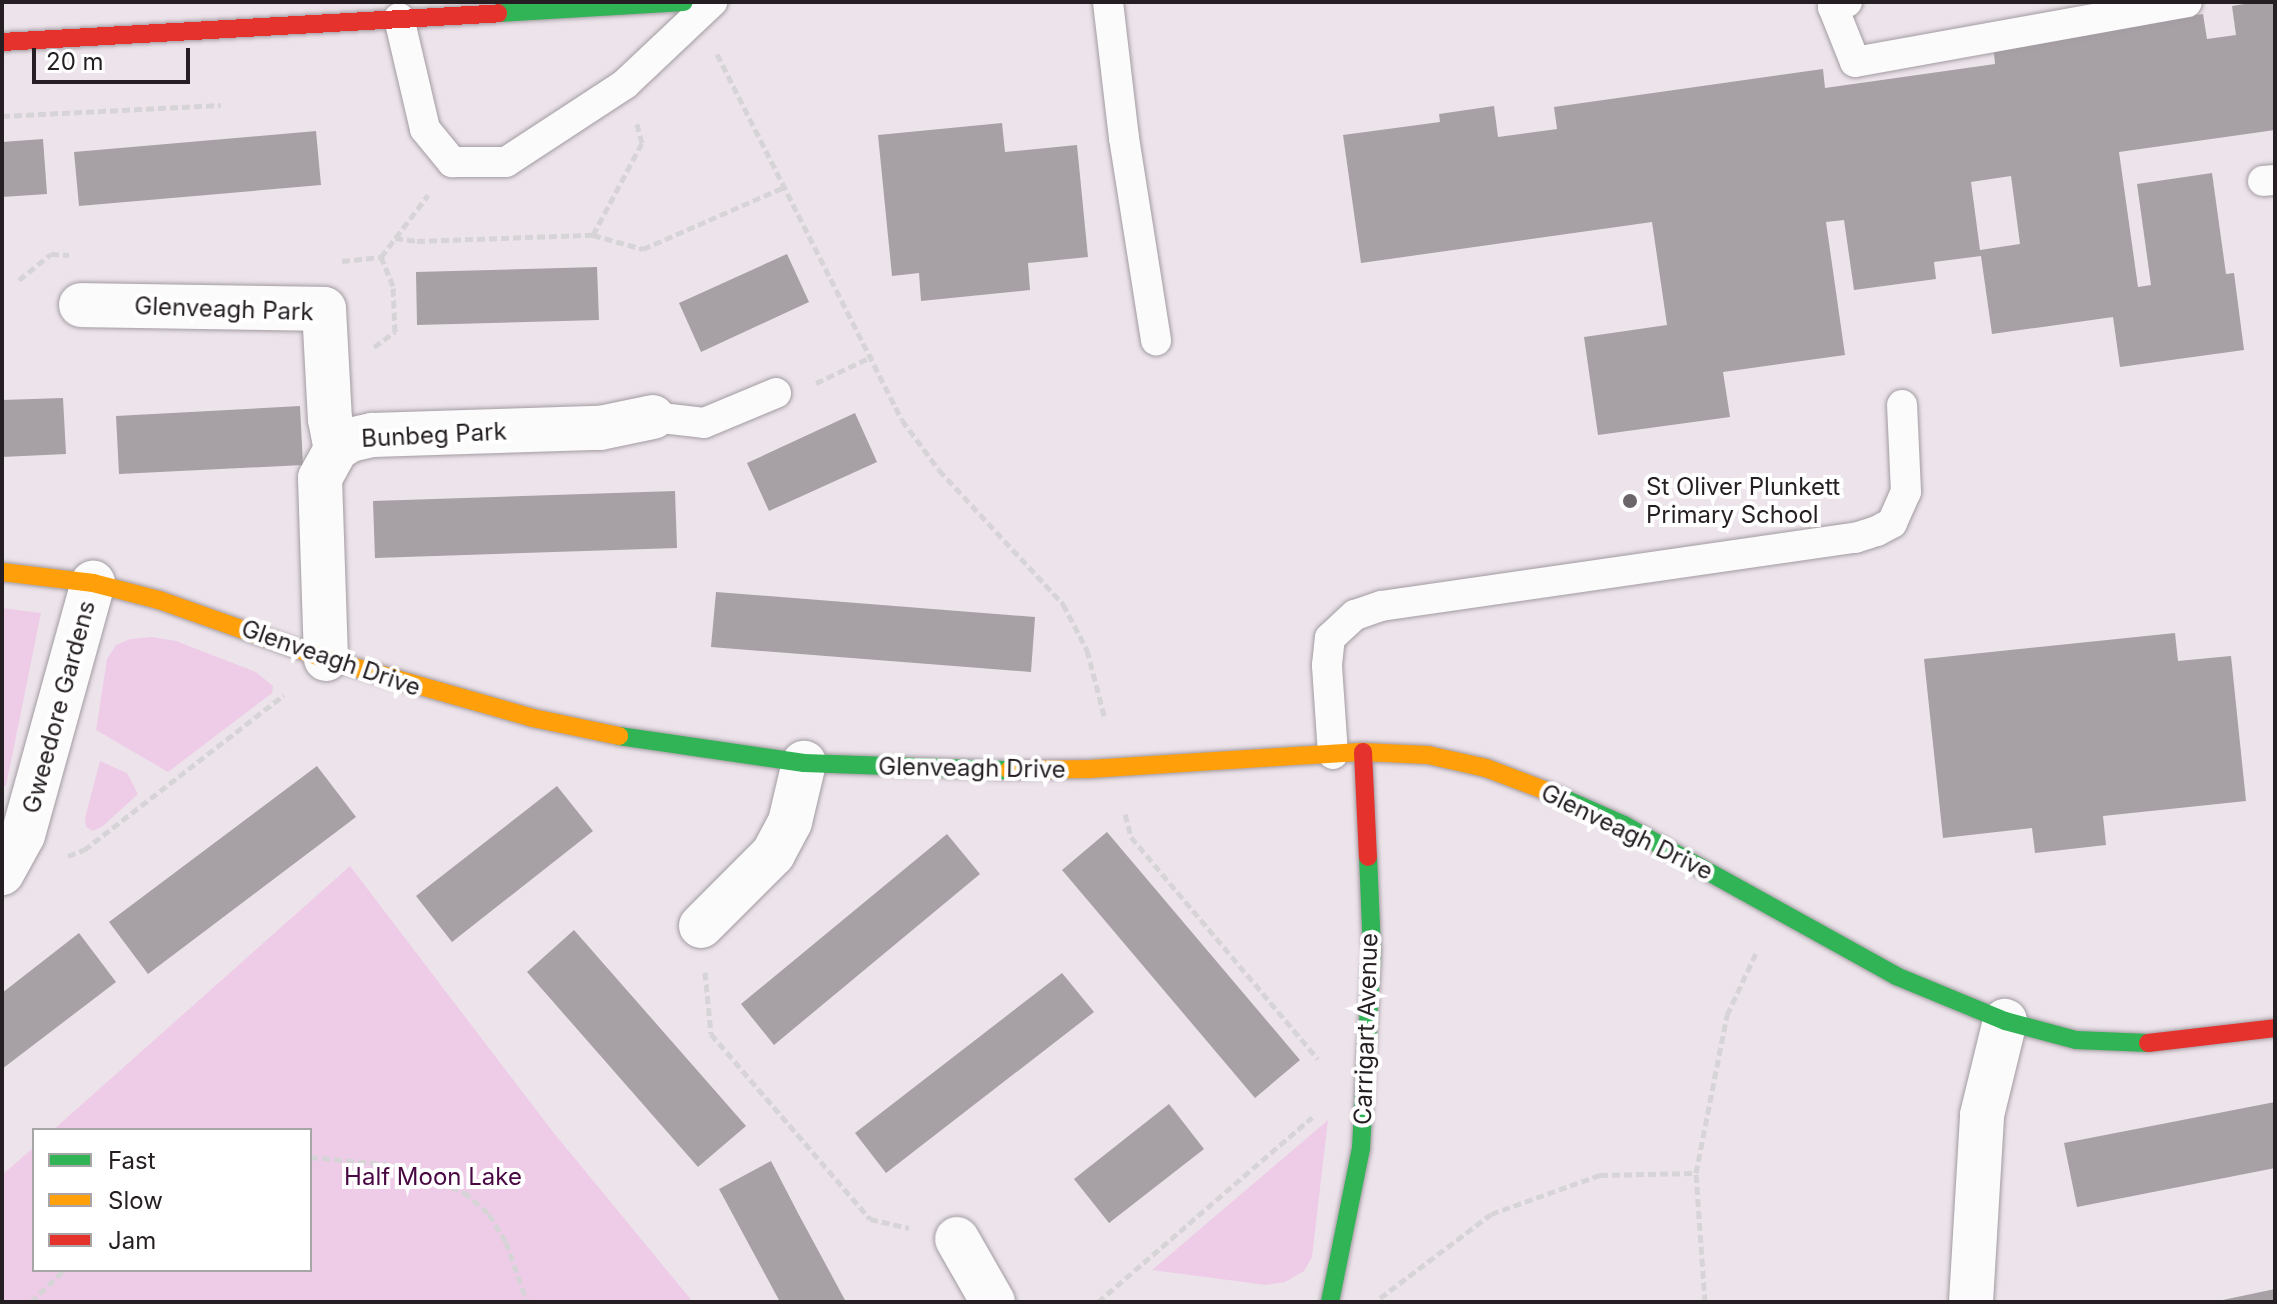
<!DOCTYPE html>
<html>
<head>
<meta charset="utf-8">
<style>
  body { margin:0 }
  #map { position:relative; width:2277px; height:1304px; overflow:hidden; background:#ede4eb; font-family:Inter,sans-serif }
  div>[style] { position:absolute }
  .green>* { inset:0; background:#eecce7 }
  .building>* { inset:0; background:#a7a0a5 }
  .path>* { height:5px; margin-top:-2.5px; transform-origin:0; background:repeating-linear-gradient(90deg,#d6d4d6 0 8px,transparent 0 12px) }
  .roads { filter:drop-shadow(0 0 2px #a29ba1) drop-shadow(0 0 2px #a29ba1) }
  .lane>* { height:30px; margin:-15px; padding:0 15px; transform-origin:15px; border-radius:15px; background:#fcfbfc }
  .street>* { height:44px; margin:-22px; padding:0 22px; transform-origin:22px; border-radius:22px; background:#fcfbfc }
  .fast>* { height:18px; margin:-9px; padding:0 9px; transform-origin:9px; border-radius:9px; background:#30b455 }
  .slow>* { height:18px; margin:-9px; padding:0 9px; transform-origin:9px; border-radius:9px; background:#ff9f0a }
  .jam>* { height:18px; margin:-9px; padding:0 9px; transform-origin:9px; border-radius:9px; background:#e5322d }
  .dots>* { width:22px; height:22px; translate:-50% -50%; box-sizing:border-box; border:4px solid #fff; border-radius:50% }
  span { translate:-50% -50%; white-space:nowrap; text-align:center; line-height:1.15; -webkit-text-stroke:8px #fff; paint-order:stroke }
  .street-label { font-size:24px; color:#251f23 }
  .poi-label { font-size:24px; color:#251f23 }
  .left { translate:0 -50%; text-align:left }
  .park-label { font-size:24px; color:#490842 }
  .frame { position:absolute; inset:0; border:4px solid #251f23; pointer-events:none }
  .legend { position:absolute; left:32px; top:1128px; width:280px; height:144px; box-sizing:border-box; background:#fff; border:2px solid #a8a5a7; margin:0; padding:10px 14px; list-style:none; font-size:24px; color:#251f23 }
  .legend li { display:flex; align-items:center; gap:16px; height:40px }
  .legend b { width:40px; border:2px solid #a8a5a7 }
  .scale { position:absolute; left:32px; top:48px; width:158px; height:36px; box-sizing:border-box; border:4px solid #251f23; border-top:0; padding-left:10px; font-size:24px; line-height:28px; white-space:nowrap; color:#251f23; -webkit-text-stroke:6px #fff; paint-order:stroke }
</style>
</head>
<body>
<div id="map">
  <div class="green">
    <div style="clip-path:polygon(2px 608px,41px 613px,6px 786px,2px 786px)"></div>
    <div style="clip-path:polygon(152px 637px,176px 641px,256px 672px,273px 686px,272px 693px,168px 772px,96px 730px,107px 659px,116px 645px,130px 639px)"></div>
    <div style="clip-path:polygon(100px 761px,127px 773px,138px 794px,103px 826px,93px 831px,86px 827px,85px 818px)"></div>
    <div style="clip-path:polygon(350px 866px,553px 1132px,693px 1302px,2px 1302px,2px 1175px,34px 1147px,34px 1270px,310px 1270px,310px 1130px,53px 1130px)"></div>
    <div style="clip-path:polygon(1328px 1120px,1312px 1257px,1304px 1271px,1285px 1282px,1266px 1285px,1152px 1270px)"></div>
  </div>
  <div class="building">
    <div style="clip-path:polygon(evenodd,2257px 2px,2275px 2px,2275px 130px,2119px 152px,2138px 287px,2151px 285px,2137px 184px,2212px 173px,2226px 274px,2234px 273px,2244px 350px,2120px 367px,2113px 317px,1992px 334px,1981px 256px,1934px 262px,1936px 279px,1854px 290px,1844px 220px,1826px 222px,1845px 355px,1723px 372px,1730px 417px,1598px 435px,1584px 337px,1667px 325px,1652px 222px,1361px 263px,1343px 135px,1440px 122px,1439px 114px,1494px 106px,1498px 137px,1557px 129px,1554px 107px,1823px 69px,1825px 88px,1995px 64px,1993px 43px,2203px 14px,2207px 39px,2236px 35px,2232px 6px,2257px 2px,2011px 176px,2020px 244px,1980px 250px,1971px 182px,2011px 176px)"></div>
    <div style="clip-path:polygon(1002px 123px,1005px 152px,1077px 145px,1088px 257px,1028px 263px,1030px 290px,921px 301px,919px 273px,892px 276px,878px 135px)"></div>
    <div style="clip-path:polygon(316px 131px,321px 185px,79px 206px,74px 152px)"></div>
    <div style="clip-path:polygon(43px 139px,47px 194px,2px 197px,2px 142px)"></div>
    <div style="clip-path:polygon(787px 254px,809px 302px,701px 352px,679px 303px)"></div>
    <div style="clip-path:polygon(597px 267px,599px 320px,417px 325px,416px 272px)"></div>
    <div style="clip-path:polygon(63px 398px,66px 454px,2px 457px,2px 400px)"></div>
    <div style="clip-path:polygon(300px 406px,303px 465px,119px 474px,116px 416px)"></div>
    <div style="clip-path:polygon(855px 413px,877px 462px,769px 511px,747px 463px)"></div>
    <div style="clip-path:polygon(675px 491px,677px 548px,375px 558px,373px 501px)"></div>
    <div style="clip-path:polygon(716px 592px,1035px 617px,1031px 672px,711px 647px)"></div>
    <div style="clip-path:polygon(2175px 633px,2178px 661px,2231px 656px,2246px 801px,2103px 816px,2106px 845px,2035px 853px,2032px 828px,1943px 838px,1924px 659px)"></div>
    <div style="clip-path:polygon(317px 766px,356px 817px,148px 974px,109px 922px)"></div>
    <div style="clip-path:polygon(557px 786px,593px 831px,452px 942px,416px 896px)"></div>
    <div style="clip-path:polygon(1107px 832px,1300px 1060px,1255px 1098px,1062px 870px)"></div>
    <div style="clip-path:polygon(947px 834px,980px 874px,774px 1045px,741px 1004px)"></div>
    <div style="clip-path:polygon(574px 930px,746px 1126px,698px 1167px,527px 972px)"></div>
    <div style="clip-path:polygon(79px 933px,116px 982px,2px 1069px,2px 993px)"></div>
    <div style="clip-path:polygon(1062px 973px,1094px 1012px,886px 1173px,855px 1133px)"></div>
    <div style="clip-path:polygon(2275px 1102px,2275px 1168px,2077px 1207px,2064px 1143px)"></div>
    <div style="clip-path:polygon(1169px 1104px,1204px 1149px,1109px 1223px,1074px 1179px)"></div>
    <div style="clip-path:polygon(771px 1161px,799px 1215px,846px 1302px,780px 1302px,719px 1189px)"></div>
    <div style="clip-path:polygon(2275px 1289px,2275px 1302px,2218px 1302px,2218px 1301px)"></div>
  </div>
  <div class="path">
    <div style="left:717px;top:54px;width:410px;rotate:63.2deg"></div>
    <div style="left:902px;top:420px;width:62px;rotate:53.5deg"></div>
    <div style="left:939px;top:470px;width:183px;rotate:47.2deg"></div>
    <div style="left:1063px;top:604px;width:52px;rotate:62.4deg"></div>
    <div style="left:1087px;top:650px;width:71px;rotate:75.4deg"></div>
    <div style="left:2px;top:116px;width:219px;rotate:-2.9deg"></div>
    <div style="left:593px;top:235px;width:104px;rotate:-62deg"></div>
    <div style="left:642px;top:143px;width:20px;rotate:-105deg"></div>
    <div style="left:395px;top:238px;width:22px;rotate:8deg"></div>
    <div style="left:417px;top:241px;width:176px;rotate:-2deg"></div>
    <div style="left:593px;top:235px;width:52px;rotate:15.6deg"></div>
    <div style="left:643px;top:249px;width:154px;rotate:-23.7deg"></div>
    <div style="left:342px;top:261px;width:39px;rotate:-6deg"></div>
    <div style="left:19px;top:280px;width:41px;rotate:-39.1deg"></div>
    <div style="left:51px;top:254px;width:18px;rotate:3deg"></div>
    <div style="left:374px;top:347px;width:26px;rotate:-36deg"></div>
    <div style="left:395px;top:332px;width:46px;rotate:-92.5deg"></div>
    <div style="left:393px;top:286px;width:31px;rotate:-112deg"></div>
    <div style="left:381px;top:257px;width:78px;rotate:-52.8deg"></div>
    <div style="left:816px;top:383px;width:63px;rotate:-25.3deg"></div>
    <div style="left:1125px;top:814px;width:24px;rotate:75deg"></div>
    <div style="left:1131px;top:837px;width:290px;rotate:49.9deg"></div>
    <div style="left:68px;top:856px;width:17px;rotate:-21deg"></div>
    <div style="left:84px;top:850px;width:253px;rotate:-37.8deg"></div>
    <div style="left:705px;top:972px;width:62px;rotate:84.5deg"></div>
    <div style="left:711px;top:1034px;width:244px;rotate:49.3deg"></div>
    <div style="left:870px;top:1219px;width:40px;rotate:13deg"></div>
    <div style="left:310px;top:1157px;width:85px;rotate:5.4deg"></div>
    <div style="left:395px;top:1165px;width:74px;rotate:21.4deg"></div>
    <div style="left:464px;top:1192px;width:33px;rotate:41deg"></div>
    <div style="left:489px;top:1214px;width:33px;rotate:59deg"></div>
    <div style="left:506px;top:1242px;width:64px;rotate:70.7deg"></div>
    <div style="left:1380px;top:1298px;width:139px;rotate:-37.1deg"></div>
    <div style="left:1491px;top:1214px;width:116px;rotate:-19.7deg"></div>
    <div style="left:1600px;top:1175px;width:96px;rotate:-1.2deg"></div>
    <div style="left:31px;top:1302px;width:46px;rotate:-44.1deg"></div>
    <div style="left:1098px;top:1302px;width:283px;rotate:-40.8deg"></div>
    <div style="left:1705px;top:1302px;width:129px;rotate:-94deg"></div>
    <div style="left:1696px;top:1173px;width:161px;rotate:-78.9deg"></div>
    <div style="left:1727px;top:1015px;width:68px;rotate:-64.9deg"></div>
  </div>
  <div class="roads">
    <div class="lane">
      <div style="left:1108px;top:2px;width:137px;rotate:83.3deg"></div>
      <div style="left:1124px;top:138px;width:205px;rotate:81deg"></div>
      <div style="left:1847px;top:2px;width:15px;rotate:160deg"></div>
      <div style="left:1833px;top:7px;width:59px;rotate:68.2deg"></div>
      <div style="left:1855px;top:62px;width:337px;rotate:-10.2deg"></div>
      <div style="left:399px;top:18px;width:114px;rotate:76.8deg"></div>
      <div style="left:425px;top:129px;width:43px;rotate:50.7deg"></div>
      <div style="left:452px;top:162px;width:54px"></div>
      <div style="left:506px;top:162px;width:142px;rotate:-33.2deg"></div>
      <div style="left:625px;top:84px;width:120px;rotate:-43.3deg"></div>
      <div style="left:2263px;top:181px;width:12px;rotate:-5deg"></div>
      <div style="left:653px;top:417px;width:51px;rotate:6.7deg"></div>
      <div style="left:704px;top:423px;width:78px;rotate:-22.6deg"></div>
      <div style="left:1333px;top:754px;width:89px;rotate:-93.9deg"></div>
      <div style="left:1327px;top:665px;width:27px;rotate:-84deg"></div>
      <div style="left:1330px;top:638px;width:34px;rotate:-43deg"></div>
      <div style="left:1355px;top:615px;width:28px;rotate:-19deg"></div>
      <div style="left:1381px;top:606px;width:479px;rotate:-8.2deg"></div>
      <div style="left:1855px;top:538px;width:23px;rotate:-18deg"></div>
      <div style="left:1877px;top:531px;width:17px;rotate:-28deg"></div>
      <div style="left:1892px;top:523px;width:34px;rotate:-66deg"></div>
      <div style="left:1906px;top:492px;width:87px;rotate:-92.6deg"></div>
    </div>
    <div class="street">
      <div style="left:81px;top:305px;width:243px;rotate:0.9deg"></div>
      <div style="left:324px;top:309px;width:110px;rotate:86.9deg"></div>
      <div style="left:330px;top:419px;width:31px;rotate:79deg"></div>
      <div style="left:326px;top:659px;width:181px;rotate:-91.9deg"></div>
      <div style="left:320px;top:478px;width:33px;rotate:-61deg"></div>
      <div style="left:336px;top:449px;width:17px;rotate:-33deg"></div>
      <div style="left:350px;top:440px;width:23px;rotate:-13deg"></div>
      <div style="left:372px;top:435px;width:228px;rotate:-1.8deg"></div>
      <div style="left:600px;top:428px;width:54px;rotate:-11.7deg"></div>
      <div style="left:2px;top:873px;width:43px;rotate:-61.1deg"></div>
      <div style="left:23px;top:835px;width:262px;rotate:-74.5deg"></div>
      <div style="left:701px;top:926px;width:102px;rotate:-45deg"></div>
      <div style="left:773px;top:854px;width:36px;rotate:-62deg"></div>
      <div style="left:790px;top:822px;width:61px;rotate:-76.7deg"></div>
      <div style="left:957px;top:1239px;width:73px;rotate:60.3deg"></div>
      <div style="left:1971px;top:1302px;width:187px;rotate:-86.6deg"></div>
      <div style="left:1982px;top:1115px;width:97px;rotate:-76.3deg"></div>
    </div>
    <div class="fast">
      <div style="left:498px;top:13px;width:186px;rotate:-3.4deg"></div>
      <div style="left:619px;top:736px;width:187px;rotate:8.3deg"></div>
      <div style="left:804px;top:763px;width:205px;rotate:2deg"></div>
      <div style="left:1547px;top:791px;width:84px;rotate:23.8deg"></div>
      <div style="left:1624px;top:825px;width:311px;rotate:29deg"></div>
      <div style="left:1896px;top:976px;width:118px;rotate:22.4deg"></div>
      <div style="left:2005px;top:1021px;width:73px;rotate:15deg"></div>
      <div style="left:2076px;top:1040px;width:72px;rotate:2.4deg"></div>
      <div style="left:1330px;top:1302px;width:157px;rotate:-78.6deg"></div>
      <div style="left:1361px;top:1148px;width:197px;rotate:-86.8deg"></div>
      <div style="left:1372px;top:951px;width:94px;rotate:-92.4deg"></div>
    </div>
    <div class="slow">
      <div style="left:2px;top:572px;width:92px;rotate:6.9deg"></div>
      <div style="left:93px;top:583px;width:68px;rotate:14.4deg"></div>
      <div style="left:159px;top:600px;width:177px;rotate:19.5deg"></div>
      <div style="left:326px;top:659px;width:215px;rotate:15.9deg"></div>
      <div style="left:533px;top:718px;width:88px;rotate:11.8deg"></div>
      <div style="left:1009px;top:770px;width:80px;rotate:-0.7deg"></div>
      <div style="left:1089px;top:769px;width:275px;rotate:-3.6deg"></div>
      <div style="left:1363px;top:752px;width:65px;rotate:2.6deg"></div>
      <div style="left:1428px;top:755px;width:59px;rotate:12.6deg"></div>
      <div style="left:1486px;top:768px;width:65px;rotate:20.7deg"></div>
    </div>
    <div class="jam">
      <div style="left:2px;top:42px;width:497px;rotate:-3.3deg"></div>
      <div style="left:1363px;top:752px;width:105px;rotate:87.3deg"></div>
      <div style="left:2148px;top:1043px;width:128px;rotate:-6.7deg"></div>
    </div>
  </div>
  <div class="dots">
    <div style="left:1630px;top:501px;background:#6b6469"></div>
  </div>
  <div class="street-label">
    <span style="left:224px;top:309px;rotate:2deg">Glenveagh Park</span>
    <span style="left:434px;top:435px;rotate:-3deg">Bunbeg Park</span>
    <span style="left:331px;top:658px;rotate:19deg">Glenveagh Drive</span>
    <span style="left:59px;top:707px;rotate:-75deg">Gweedore Gardens</span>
    <span style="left:972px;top:768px;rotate:1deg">Glenveagh Drive</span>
    <span style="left:1627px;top:832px;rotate:26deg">Glenveagh Drive</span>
    <span style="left:1366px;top:1029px;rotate:-88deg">Carrigart Avenue</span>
  </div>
  <div class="poi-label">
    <span class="left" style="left:1646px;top:501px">St Oliver Plunkett<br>Primary School</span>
  </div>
  <div class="park-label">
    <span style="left:433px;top:1177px">Half Moon Lake</span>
  </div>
  <div class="frame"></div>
  <ul class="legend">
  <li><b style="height:10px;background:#30b455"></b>Fast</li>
  <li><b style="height:10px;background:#ff9f0a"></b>Slow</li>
  <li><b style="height:10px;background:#e5322d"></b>Jam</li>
  </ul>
  <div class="scale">20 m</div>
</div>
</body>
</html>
